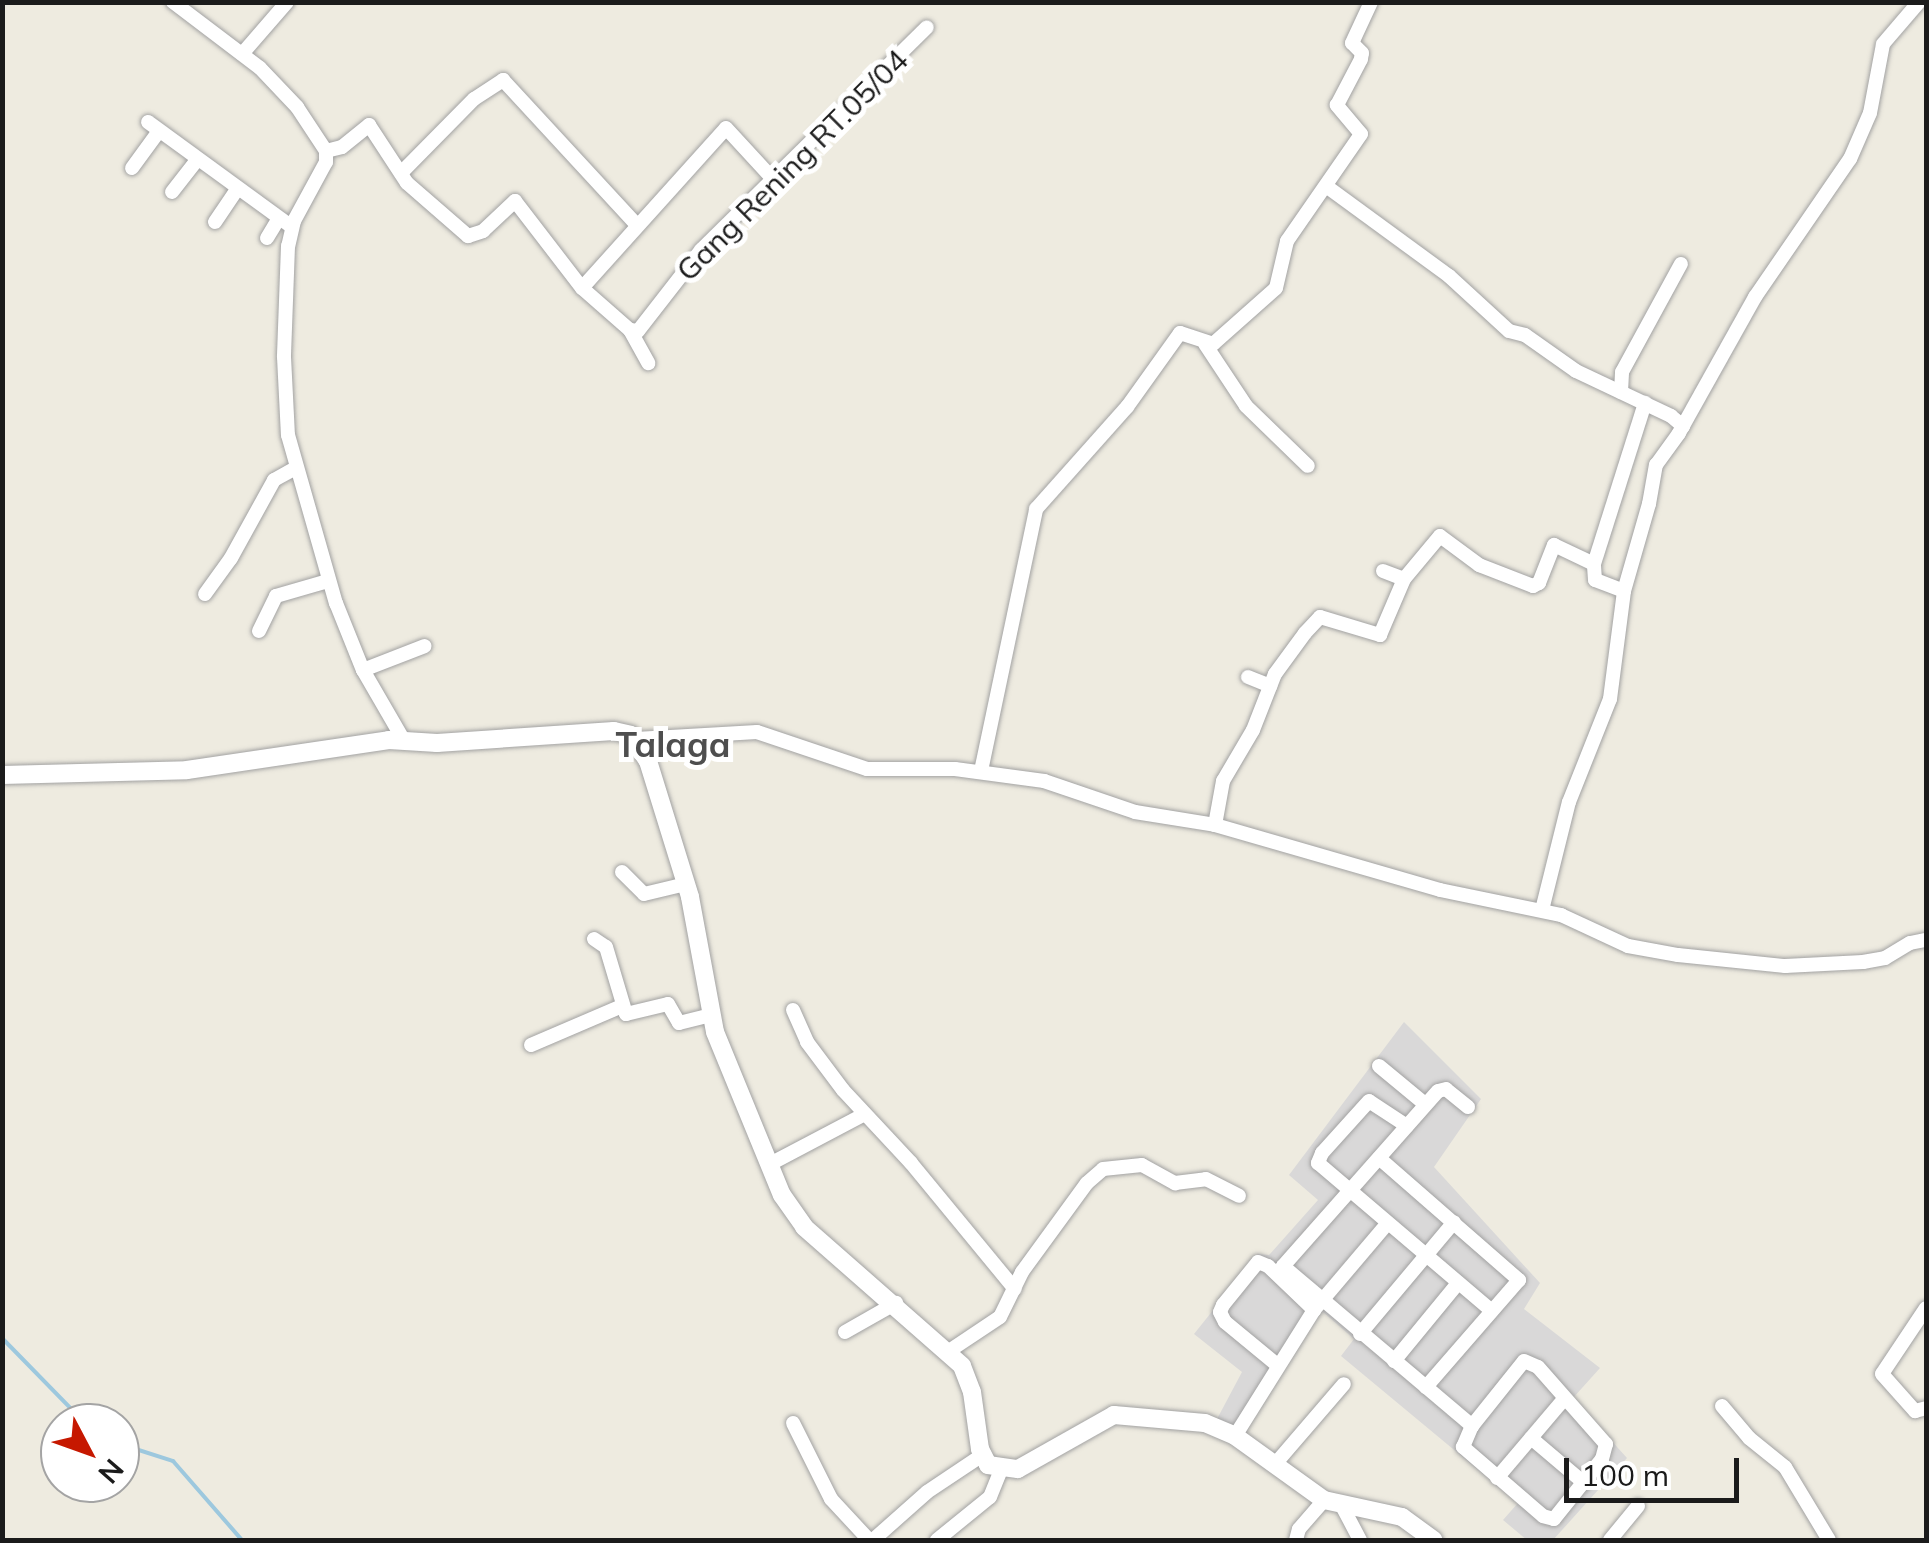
<!DOCTYPE html>
<html>
<head>
<meta charset="utf-8">
<style>
  body { margin:0 }
  #map { position:relative; width:1929px; height:1543px; overflow:hidden; background:#eeebe0; font-family:Mulish,sans-serif }
  div>[style] { position:absolute }
  .residential>* { inset:0; background:#d9d8d8 }
  .stream>* { height:4px; margin:-2px; padding:0 2px; transform-origin:2px; border-radius:2px; background:#9dc8de }
  .roads { filter:drop-shadow(0 0 2px #a2a2a2) drop-shadow(0 0 2px #a2a2a2) }
  .minor>* { height:14px; margin:-7px; padding:0 7px; transform-origin:7px; border-radius:7px; background:#fff }
  .tertiary>* { height:18px; margin:-9px; padding:0 9px; transform-origin:9px; border-radius:9px; background:#fff }
  span { translate:-50% -50%; white-space:nowrap; text-align:center; line-height:1.15; -webkit-text-stroke:10px #fff; paint-order:stroke }
  .street-label { font-size:30px; color:#1b1b1b }
  .quarter-label { font-size:35px; color:#4e4e4e; font-weight:700 }
  .frame { position:absolute; inset:0; border:5px solid #1b1b1b; pointer-events:none }
  .north { position:absolute; left:40px; top:1403px; width:100px; height:100px; box-sizing:border-box; background:#fff; border:2px solid #a4a4a4; border-radius:50%; rotate:131deg; font-size:28px; font-weight:700; line-height:40px; text-align:center; color:#1b1b1b }
  .north::after { content:''; display:block; margin:auto; width:35px; height:45px; background:#c61800; clip-path:polygon(50% 0,100% 100%,50% 72%,0 100%) }
  .scale { position:absolute; left:1564px; top:1458px; width:175px; height:45px; box-sizing:border-box; border:5px solid #1b1b1b; border-top:0; padding-left:12px; font-size:30px; line-height:35px; white-space:nowrap; color:#1b1b1b; -webkit-text-stroke:8px #fff; paint-order:stroke }
</style>
</head>
<body>
<div id="map">
  <div class="residential">
    <div style="clip-path:polygon(1404px 1022px,1481px 1099px,1434px 1167px,1540px 1283px,1524px 1309px,1600px 1368px,1573px 1398px,1627px 1458px,1553px 1540px,1527px 1540px,1503px 1520px,1518px 1503px,1341px 1356px,1354px 1339px,1322px 1311px,1242px 1433px,1217px 1419px,1242px 1372px,1194px 1334px,1258px 1254px,1269px 1255px,1318px 1200px,1289px 1175px)"></div>
  </div>
  <div class="stream">
    <div style="left:2px;top:1338px;width:119px;rotate:45.7deg"></div>
    <div style="left:120px;top:1444px;width:56px;rotate:17.8deg"></div>
    <div style="left:173px;top:1461px;width:105px;rotate:48.9deg"></div>
  </div>
  <div class="roads">
    <div class="minor">
      <div style="left:173px;top:2px;width:109px;rotate:37.2deg"></div>
      <div style="left:260px;top:68px;width:54px;rotate:46.5deg"></div>
      <div style="left:297px;top:107px;width:53px;rotate:56.6deg"></div>
      <div style="left:326px;top:151px;width:11px;rotate:90deg"></div>
      <div style="left:326px;top:162px;width:67px;rotate:118.5deg"></div>
      <div style="left:294px;top:221px;width:26px;rotate:103deg"></div>
      <div style="left:288px;top:246px;width:111px;rotate:92.1deg"></div>
      <div style="left:284px;top:357px;width:78px;rotate:87.1deg"></div>
      <div style="left:288px;top:435px;width:175px;rotate:74.1deg"></div>
      <div style="left:336px;top:603px;width:72px;rotate:68.1deg"></div>
      <div style="left:363px;top:670px;width:80px;rotate:59.9deg"></div>
      <div style="left:242px;top:54px;width:69px;rotate:-49.1deg"></div>
      <div style="left:148px;top:122px;width:178px;rotate:36.1deg"></div>
      <div style="left:326px;top:151px;width:16px;rotate:-14deg"></div>
      <div style="left:342px;top:147px;width:35px;rotate:-39deg"></div>
      <div style="left:369px;top:125px;width:69px;rotate:56.8deg"></div>
      <div style="left:407px;top:183px;width:81px;rotate:41deg"></div>
      <div style="left:468px;top:236px;width:16px;rotate:-18deg"></div>
      <div style="left:483px;top:231px;width:44px;rotate:-43.2deg"></div>
      <div style="left:515px;top:201px;width:110px;rotate:52.4deg"></div>
      <div style="left:582px;top:288px;width:64px;rotate:41.2deg"></div>
      <div style="left:630px;top:330px;width:8px;rotate:7deg"></div>
      <div style="left:638px;top:331px;width:103px;rotate:-52.1deg"></div>
      <div style="left:701px;top:250px;width:317px;rotate:-44.6deg"></div>
      <div style="left:132px;top:168px;width:46px;rotate:-53.9deg"></div>
      <div style="left:401px;top:173px;width:104px;rotate:-45.4deg"></div>
      <div style="left:474px;top:99px;width:35px;rotate:-33deg"></div>
      <div style="left:503px;top:80px;width:196px;rotate:47.3deg"></div>
      <div style="left:1326px;top:186px;width:152px;rotate:36.2deg"></div>
      <div style="left:1449px;top:276px;width:81px;rotate:42.5deg"></div>
      <div style="left:1509px;top:331px;width:16px;rotate:14deg"></div>
      <div style="left:1525px;top:335px;width:62px;rotate:35.2deg"></div>
      <div style="left:1576px;top:371px;width:105px;rotate:25.3deg"></div>
      <div style="left:1671px;top:416px;width:16px;rotate:40deg"></div>
      <div style="left:172px;top:192px;width:39px;rotate:-52deg"></div>
      <div style="left:215px;top:222px;width:40px;rotate:-56deg"></div>
      <div style="left:267px;top:238px;width:23px;rotate:-59deg"></div>
      <div style="left:582px;top:288px;width:215px;rotate:-48deg"></div>
      <div style="left:726px;top:128px;width:67px;rotate:47.4deg"></div>
      <div style="left:630px;top:330px;width:38px;rotate:61deg"></div>
      <div style="left:1205px;top:344px;width:74px;rotate:56.5deg"></div>
      <div style="left:1246px;top:406px;width:86px;rotate:44.1deg"></div>
      <div style="left:1621px;top:392px;width:20px;rotate:-87deg"></div>
      <div style="left:1622px;top:372px;width:123px;rotate:-61.4deg"></div>
      <div style="left:1383px;top:571px;width:22px;rotate:21deg"></div>
      <div style="left:1404px;top:579px;width:56px;rotate:-50.1deg"></div>
      <div style="left:1440px;top:536px;width:49px;rotate:36.6deg"></div>
      <div style="left:1479px;top:565px;width:58px;rotate:21.3deg"></div>
      <div style="left:1533px;top:586px;width:7px;rotate:-27deg"></div>
      <div style="left:1539px;top:583px;width:41px;rotate:-68.5deg"></div>
      <div style="left:1554px;top:545px;width:44px;rotate:25.4deg"></div>
      <div style="left:1624px;top:591px;width:31px;rotate:-159deg"></div>
      <div style="left:1595px;top:580px;width:16px;rotate:-94deg"></div>
      <div style="left:1594px;top:564px;width:169px;rotate:-72.4deg"></div>
      <div style="left:205px;top:594px;width:44px;rotate:-54.2deg"></div>
      <div style="left:231px;top:558px;width:89px;rotate:-61.1deg"></div>
      <div style="left:274px;top:480px;width:23px;rotate:-29deg"></div>
      <div style="left:259px;top:631px;width:39px;rotate:-64deg"></div>
      <div style="left:276px;top:596px;width:54px;rotate:-16.1deg"></div>
      <div style="left:363px;top:670px;width:66px;rotate:-21.2deg"></div>
      <div style="left:1248px;top:677px;width:24px;rotate:22deg"></div>
      <div style="left:636px;top:739px;width:121px;rotate:-3.3deg"></div>
      <div style="left:757px;top:732px;width:116px;rotate:18.6deg"></div>
      <div style="left:867px;top:769px;width:88px"></div>
      <div style="left:955px;top:769px;width:90px;rotate:7.7deg"></div>
      <div style="left:1044px;top:781px;width:96px;rotate:18.8deg"></div>
      <div style="left:1135px;top:812px;width:81px;rotate:9.2deg"></div>
      <div style="left:1215px;top:825px;width:234px;rotate:16.1deg"></div>
      <div style="left:1440px;top:890px;width:124px;rotate:11.7deg"></div>
      <div style="left:1561px;top:915px;width:74px;rotate:24.8deg"></div>
      <div style="left:1628px;top:946px;width:51px;rotate:10.2deg"></div>
      <div style="left:1678px;top:955px;width:108px;rotate:5.9deg"></div>
      <div style="left:1785px;top:966px;width:78px;rotate:-2.9deg"></div>
      <div style="left:1863px;top:962px;width:22px;rotate:-10deg"></div>
      <div style="left:1885px;top:958px;width:29px;rotate:-31deg"></div>
      <div style="left:1910px;top:943px;width:16px;rotate:-11deg"></div>
      <div style="left:981px;top:771px;width:268px;rotate:-78.1deg"></div>
      <div style="left:1036px;top:509px;width:137px;rotate:-48.3deg"></div>
      <div style="left:1127px;top:407px;width:91px;rotate:-54.4deg"></div>
      <div style="left:1180px;top:333px;width:35px;rotate:18deg"></div>
      <div style="left:1213px;top:344px;width:84px;rotate:-41.6deg"></div>
      <div style="left:1276px;top:288px;width:48px;rotate:-76.8deg"></div>
      <div style="left:1287px;top:241px;width:130px;rotate:-55.3deg"></div>
      <div style="left:1361px;top:134px;width:38px;rotate:-130deg"></div>
      <div style="left:1337px;top:105px;width:52px;rotate:-62.4deg"></div>
      <div style="left:1361px;top:59px;width:6px;rotate:-81deg"></div>
      <div style="left:1362px;top:53px;width:14px;rotate:-135deg"></div>
      <div style="left:1352px;top:43px;width:45px;rotate:-65.1deg"></div>
      <div style="left:1215px;top:825px;width:45px;rotate:-79.7deg"></div>
      <div style="left:1223px;top:781px;width:59px;rotate:-59.5deg"></div>
      <div style="left:1253px;top:730px;width:60px;rotate:-68.6deg"></div>
      <div style="left:1275px;top:674px;width:51px;rotate:-53.8deg"></div>
      <div style="left:1305px;top:633px;width:22px;rotate:-47deg"></div>
      <div style="left:1320px;top:617px;width:63px;rotate:16.7deg"></div>
      <div style="left:1380px;top:635px;width:61px;rotate:-66.8deg"></div>
      <div style="left:622px;top:872px;width:31px;rotate:45deg"></div>
      <div style="left:644px;top:894px;width:43px;rotate:-13.4deg"></div>
      <div style="left:1542px;top:910px;width:111px;rotate:-76deg"></div>
      <div style="left:1569px;top:802px;width:111px;rotate:-68.3deg"></div>
      <div style="left:1610px;top:699px;width:109px;rotate:-82.6deg"></div>
      <div style="left:1624px;top:591px;width:91px;rotate:-74deg"></div>
      <div style="left:1649px;top:504px;width:40px;rotate:-80deg"></div>
      <div style="left:1656px;top:465px;width:39px;rotate:-54deg"></div>
      <div style="left:1679px;top:433px;width:156px;rotate:-60.8deg"></div>
      <div style="left:1755px;top:297px;width:168px;rotate:-55.5deg"></div>
      <div style="left:1850px;top:159px;width:50px;rotate:-66.5deg"></div>
      <div style="left:1870px;top:113px;width:70px;rotate:-79.3deg"></div>
      <div style="left:1883px;top:44px;width:55px;rotate:-49.4deg"></div>
      <div style="left:594px;top:939px;width:14px;rotate:34deg"></div>
      <div style="left:606px;top:947px;width:70px;rotate:73.4deg"></div>
      <div style="left:626px;top:1014px;width:43px;rotate:-13.4deg"></div>
      <div style="left:668px;top:1004px;width:22px;rotate:60deg"></div>
      <div style="left:679px;top:1023px;width:33px;rotate:-14deg"></div>
      <div style="left:793px;top:1010px;width:35px;rotate:66deg"></div>
      <div style="left:807px;top:1042px;width:60px;rotate:53.1deg"></div>
      <div style="left:843px;top:1090px;width:100px;rotate:47deg"></div>
      <div style="left:911px;top:1163px;width:163px;rotate:50.5deg"></div>
      <div style="left:531px;top:1045px;width:99px;rotate:-23.2deg"></div>
      <div style="left:1379px;top:1066px;width:60px;rotate:39.6deg"></div>
      <div style="left:1468px;top:1107px;width:28px;rotate:-141deg"></div>
      <div style="left:1446px;top:1089px;width:8px;rotate:166deg"></div>
      <div style="left:1438px;top:1091px;width:234px;rotate:131.5deg"></div>
      <div style="left:1283px;top:1266px;width:248px;rotate:40.2deg"></div>
      <div style="left:1407px;top:1126px;width:45px;rotate:-146.7deg"></div>
      <div style="left:1369px;top:1101px;width:70px;rotate:132.1deg"></div>
      <div style="left:1322px;top:1153px;width:11px;rotate:112deg"></div>
      <div style="left:1318px;top:1163px;width:228px;rotate:40.4deg"></div>
      <div style="left:1379px;top:1158px;width:186px;rotate:41.1deg"></div>
      <div style="left:1519px;top:1280px;width:142px;rotate:131deg"></div>
      <div style="left:770px;top:1164px;width:107px;rotate:-27.8deg"></div>
      <div style="left:1926px;top:1308px;width:79px;rotate:123.7deg"></div>
      <div style="left:1882px;top:1374px;width:50px;rotate:48.3deg"></div>
      <div style="left:1915px;top:1411px;width:11px;rotate:-15deg"></div>
      <div style="left:845px;top:1332px;width:59px;rotate:-29.6deg"></div>
      <div style="left:1360px;top:1334px;width:146px;rotate:-50deg"></div>
      <div style="left:949px;top:1351px;width:61px;rotate:-33.7deg"></div>
      <div style="left:1000px;top:1317px;width:50px;rotate:-63.9deg"></div>
      <div style="left:1022px;top:1272px;width:110px;rotate:-53.9deg"></div>
      <div style="left:1087px;top:1183px;width:21px;rotate:-41deg"></div>
      <div style="left:1103px;top:1169px;width:39px;rotate:-6deg"></div>
      <div style="left:1142px;top:1165px;width:38px;rotate:29deg"></div>
      <div style="left:1175px;top:1183px;width:31px;rotate:-7deg"></div>
      <div style="left:1206px;top:1179px;width:37px;rotate:27deg"></div>
      <div style="left:1394px;top:1361px;width:101px;rotate:-50.6deg"></div>
      <div style="left:1524px;top:1361px;width:15px;rotate:23deg"></div>
      <div style="left:1538px;top:1367px;width:103px;rotate:48.6deg"></div>
      <div style="left:1606px;top:1444px;width:16px;rotate:105deg"></div>
      <div style="left:1602px;top:1459px;width:77px;rotate:128.7deg"></div>
      <div style="left:1554px;top:1519px;width:11px;rotate:-165deg"></div>
      <div style="left:1543px;top:1516px;width:106px;rotate:-139.2deg"></div>
      <div style="left:1463px;top:1447px;width:23px;rotate:-67deg"></div>
      <div style="left:1472px;top:1426px;width:83px;rotate:-51.3deg"></div>
      <div style="left:1276px;top:1364px;width:66px;rotate:-140.5deg"></div>
      <div style="left:1225px;top:1322px;width:11px;rotate:-117deg"></div>
      <div style="left:1220px;top:1312px;width:8px;rotate:-67deg"></div>
      <div style="left:1223px;top:1305px;width:55px;rotate:-50.9deg"></div>
      <div style="left:1258px;top:1262px;width:11px;rotate:22deg"></div>
      <div style="left:1268px;top:1266px;width:64px;rotate:43.7deg"></div>
      <div style="left:1722px;top:1406px;width:42px;rotate:49.8deg"></div>
      <div style="left:1749px;top:1438px;width:46px;rotate:38.9deg"></div>
      <div style="left:1785px;top:1467px;width:85px;rotate:58.9deg"></div>
      <div style="left:793px;top:1423px;width:85px;rotate:63.4deg"></div>
      <div style="left:831px;top:1499px;width:56px;rotate:47.2deg"></div>
      <div style="left:1235px;top:1436px;width:149px;rotate:-57.9deg"></div>
      <div style="left:1314px;top:1310px;width:113px;rotate:-49.7deg"></div>
      <div style="left:1531px;top:1438px;width:70px;rotate:40.3deg"></div>
      <div style="left:1276px;top:1463px;width:104px;rotate:-49.3deg"></div>
      <div style="left:1497px;top:1478px;width:104px;rotate:-49.7deg"></div>
      <div style="left:1341px;top:1504px;width:41px;rotate:62.2deg"></div>
      <div style="left:873px;top:1540px;width:72px;rotate:-41.6deg"></div>
      <div style="left:927px;top:1492px;width:65px;rotate:-33.7deg"></div>
      <div style="left:937px;top:1540px;width:68px;rotate:-39.1deg"></div>
      <div style="left:990px;top:1497px;width:29px;rotate:-68deg"></div>
      <div style="left:1296px;top:1540px;width:11px;rotate:-75deg"></div>
      <div style="left:1299px;top:1529px;width:38px;rotate:-49deg"></div>
      <div style="left:1610px;top:1540px;width:44px;rotate:-50.5deg"></div>
    </div>
    <div class="tertiary">
      <div style="left:2px;top:775px;width:185px;rotate:-1.5deg"></div>
      <div style="left:187px;top:770px;width:204px;rotate:-8.4deg"></div>
      <div style="left:389px;top:740px;width:48px;rotate:3.6deg"></div>
      <div style="left:437px;top:743px;width:177px;rotate:-3.9deg"></div>
      <div style="left:614px;top:731px;width:17px;rotate:13deg"></div>
      <div style="left:631px;top:735px;width:31px;rotate:57deg"></div>
      <div style="left:648px;top:761px;width:142px;rotate:72.8deg"></div>
      <div style="left:690px;top:897px;width:137px;rotate:79.5deg"></div>
      <div style="left:715px;top:1032px;width:176px;rotate:67.7deg"></div>
      <div style="left:782px;top:1195px;width:39px;rotate:55deg"></div>
      <div style="left:804px;top:1227px;width:210px;rotate:41.3deg"></div>
      <div style="left:962px;top:1366px;width:28px;rotate:69deg"></div>
      <div style="left:972px;top:1392px;width:58px;rotate:82deg"></div>
      <div style="left:980px;top:1449px;width:18px;rotate:63deg"></div>
      <div style="left:988px;top:1465px;width:30px;rotate:8deg"></div>
      <div style="left:1018px;top:1469px;width:110px;rotate:-29.4deg"></div>
      <div style="left:1114px;top:1415px;width:91px;rotate:5deg"></div>
      <div style="left:1205px;top:1423px;width:33px;rotate:23deg"></div>
      <div style="left:1235px;top:1436px;width:110px;rotate:35.7deg"></div>
      <div style="left:1324px;top:1500px;width:80px;rotate:12.3deg"></div>
      <div style="left:1402px;top:1517px;width:39px;rotate:36deg"></div>
    </div>
  </div>
  <div class="street-label">
    <span style="left:792px;top:165px;rotate:-45deg">Gang Rening RT.05/04</span>
  </div>
  <div class="quarter-label">
    <span style="left:673px;top:744px">Talaga</span>
  </div>
  <div class="frame"></div>
  <div class="north">N</div>
  <div class="scale">100 m</div>
</div>
</body>
</html>
